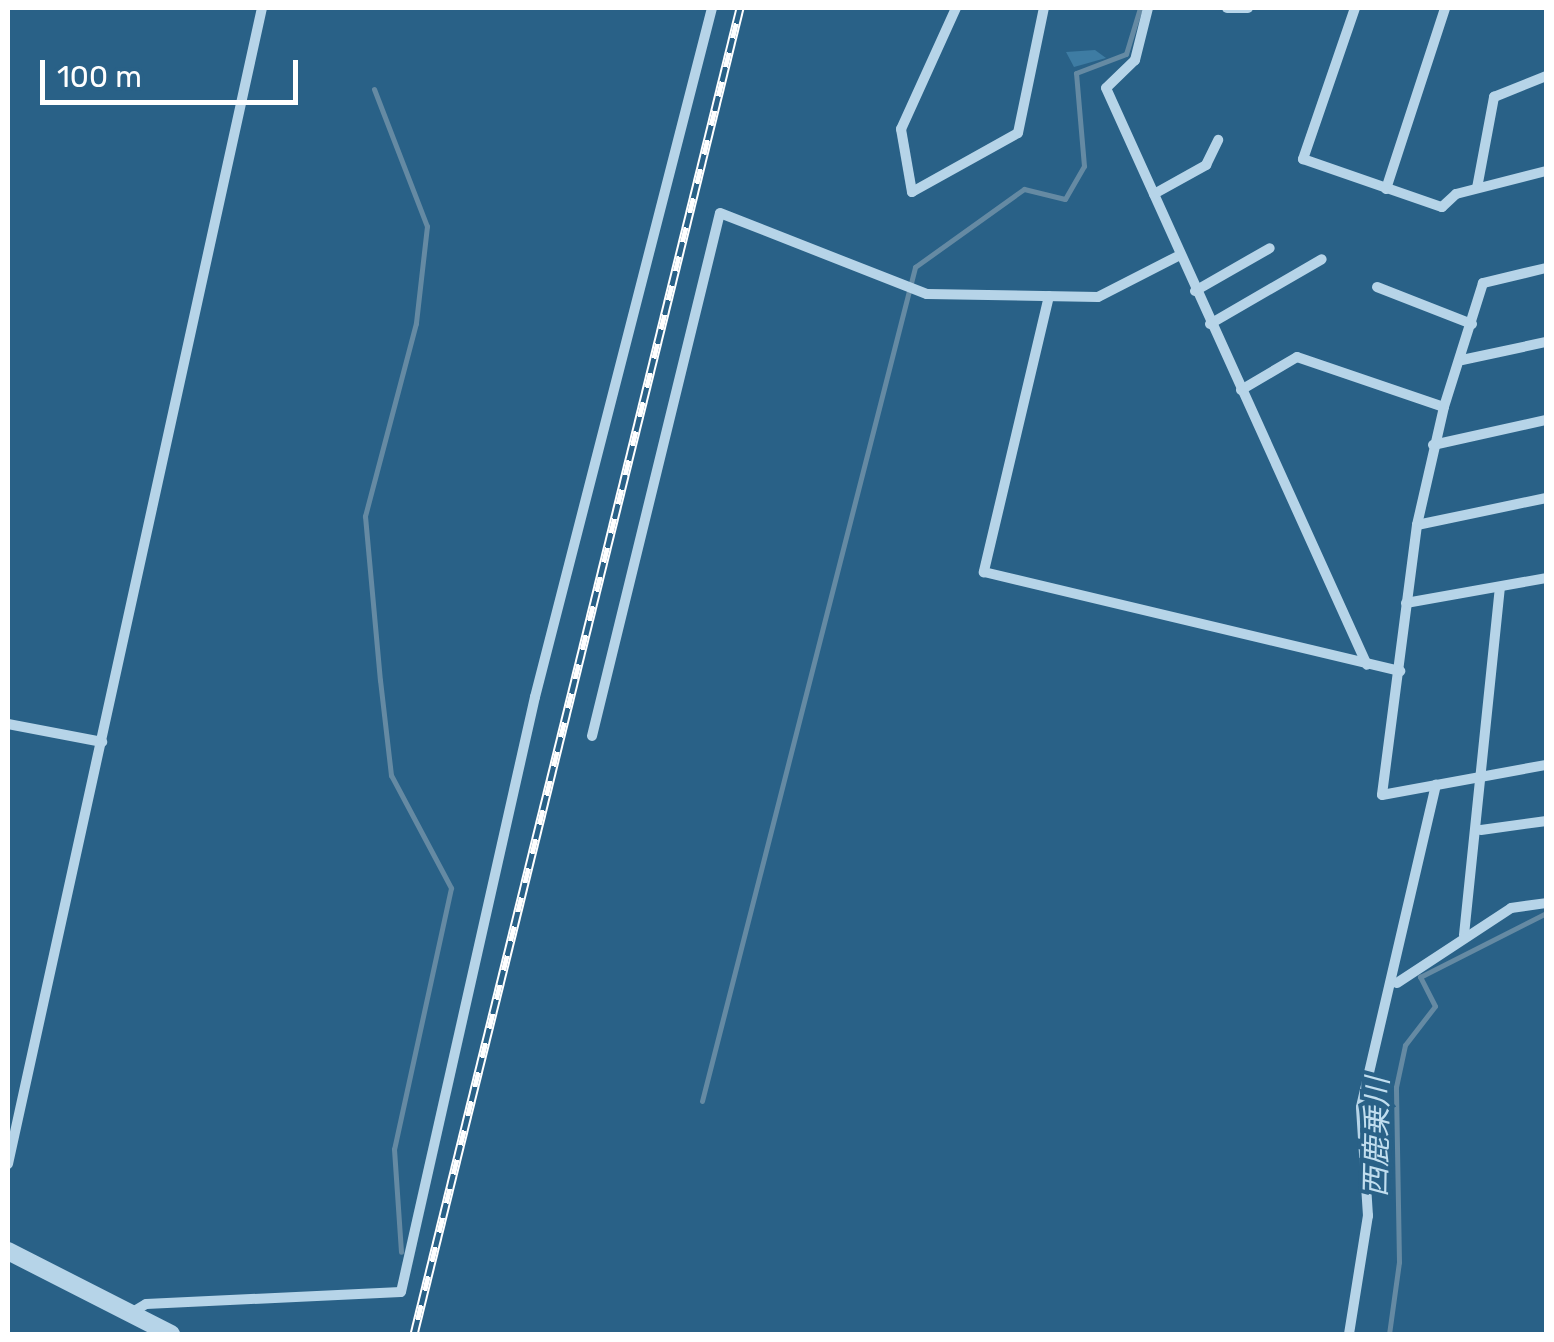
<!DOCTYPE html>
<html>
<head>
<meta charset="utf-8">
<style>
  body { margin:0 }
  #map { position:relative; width:1554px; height:1342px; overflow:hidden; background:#296187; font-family:Rubik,"Noto Sans JP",sans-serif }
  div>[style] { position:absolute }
  .green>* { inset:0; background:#3e7ca3 }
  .stream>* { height:5px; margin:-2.5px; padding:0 2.5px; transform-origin:2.5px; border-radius:2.5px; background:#658aa3 }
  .minor>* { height:10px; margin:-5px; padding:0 5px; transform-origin:5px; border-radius:5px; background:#b6d4e8 }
  .tertiary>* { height:18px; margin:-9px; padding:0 9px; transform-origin:9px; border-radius:9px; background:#b6d4e8 }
  .rail>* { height:9px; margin-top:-4.5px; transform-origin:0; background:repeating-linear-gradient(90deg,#296187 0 15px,#fff 0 30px); box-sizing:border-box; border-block:2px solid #fff }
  span { translate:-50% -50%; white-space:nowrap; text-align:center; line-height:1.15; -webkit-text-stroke:8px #296187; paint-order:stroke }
  .water-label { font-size:30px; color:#c1deef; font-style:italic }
  .frame { position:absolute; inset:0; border:10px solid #fff; pointer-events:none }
  .scale { position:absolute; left:40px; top:60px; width:258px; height:45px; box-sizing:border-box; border:5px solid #fff; border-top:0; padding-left:12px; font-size:30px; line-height:35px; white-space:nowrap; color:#fff; -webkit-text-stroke:8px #296187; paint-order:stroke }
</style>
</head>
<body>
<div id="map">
  <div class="green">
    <div style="clip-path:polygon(1095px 50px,1106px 58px,1074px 67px,1066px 52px)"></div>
  </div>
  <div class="stream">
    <div style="left:374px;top:89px;width:147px;rotate:68.9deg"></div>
    <div style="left:427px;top:226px;width:98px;rotate:96.5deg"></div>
    <div style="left:416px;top:323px;width:200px;rotate:104.8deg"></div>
    <div style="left:365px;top:516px;width:165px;rotate:84.8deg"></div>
    <div style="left:380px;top:680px;width:96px;rotate:83.4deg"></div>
    <div style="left:391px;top:775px;width:128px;rotate:62deg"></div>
    <div style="left:451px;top:888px;width:267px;rotate:102.3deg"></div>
    <div style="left:394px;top:1149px;width:103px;rotate:86.1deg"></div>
    <div style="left:702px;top:1101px;width:861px;rotate:-75.67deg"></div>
    <div style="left:915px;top:267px;width:134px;rotate:-35.6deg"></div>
    <div style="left:1024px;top:189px;width:42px;rotate:13.7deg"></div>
    <div style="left:1065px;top:199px;width:38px;rotate:-60deg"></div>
    <div style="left:1084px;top:166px;width:93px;rotate:-94.9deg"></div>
    <div style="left:1076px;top:73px;width:53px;rotate:-20.8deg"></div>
    <div style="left:1126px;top:54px;width:48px;rotate:-73.1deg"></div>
    <div style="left:1389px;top:1334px;width:73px;rotate:-82.1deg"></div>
    <div style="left:1399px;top:1262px;width:175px;rotate:-91deg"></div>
    <div style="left:1396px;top:1087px;width:43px;rotate:-77.9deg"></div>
    <div style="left:1405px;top:1045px;width:49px;rotate:-52.4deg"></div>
    <div style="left:1435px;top:1006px;width:33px;rotate:-117deg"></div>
    <div style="left:1420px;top:977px;width:141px;rotate:-26.9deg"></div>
  </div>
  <div class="minor">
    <div style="left:956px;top:8px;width:133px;rotate:114.4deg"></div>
    <div style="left:901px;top:129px;width:64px;rotate:80.1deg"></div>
    <div style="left:912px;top:192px;width:121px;rotate:-29.1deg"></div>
    <div style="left:1018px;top:133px;width:128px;rotate:-78.3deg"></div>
    <div style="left:1148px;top:8px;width:54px;rotate:104deg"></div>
    <div style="left:1135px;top:60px;width:40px;rotate:136deg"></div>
    <div style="left:1106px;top:88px;width:633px;rotate:65.66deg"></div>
    <div style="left:1227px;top:8px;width:21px"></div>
    <div style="left:1355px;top:8px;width:160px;rotate:109deg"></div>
    <div style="left:1303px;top:159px;width:147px;rotate:19.1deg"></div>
    <div style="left:1442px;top:207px;width:19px;rotate:-43deg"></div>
    <div style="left:1456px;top:194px;width:93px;rotate:-14.3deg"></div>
    <div style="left:1477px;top:188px;width:93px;rotate:-79.4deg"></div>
    <div style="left:1494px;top:97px;width:56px;rotate:-22deg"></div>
    <div style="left:1386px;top:189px;width:190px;rotate:-71.9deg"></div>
    <div style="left:1154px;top:194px;width:60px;rotate:-29.1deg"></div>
    <div style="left:1206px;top:165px;width:28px;rotate:-64deg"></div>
    <div style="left:1546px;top:268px;width:65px;rotate:166.6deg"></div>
    <div style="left:1483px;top:283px;width:130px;rotate:107.5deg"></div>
    <div style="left:1444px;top:407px;width:121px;rotate:102.9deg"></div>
    <div style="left:1417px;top:525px;width:272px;rotate:97.4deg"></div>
    <div style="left:1382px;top:795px;width:167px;rotate:-10.4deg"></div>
    <div style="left:1377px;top:287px;width:102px;rotate:21.3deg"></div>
    <div style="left:1195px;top:291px;width:86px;rotate:-29.8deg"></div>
    <div style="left:1049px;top:296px;width:284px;rotate:103.3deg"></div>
    <div style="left:984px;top:572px;width:428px;rotate:13.4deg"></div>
    <div style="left:1210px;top:324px;width:129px;rotate:-30.1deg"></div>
    <div style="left:1462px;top:360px;width:86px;rotate:-12.1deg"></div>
    <div style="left:1241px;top:390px;width:65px;rotate:-30.5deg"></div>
    <div style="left:1297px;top:357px;width:155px;rotate:18.8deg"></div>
    <div style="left:1433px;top:445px;width:116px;rotate:-12.5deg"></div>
    <div style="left:1417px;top:525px;width:132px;rotate:-11.8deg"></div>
    <div style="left:1406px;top:603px;width:142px;rotate:-10.1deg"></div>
    <div style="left:8px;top:724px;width:96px;rotate:10.8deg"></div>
    <div style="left:592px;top:736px;width:538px;rotate:-76.25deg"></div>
    <div style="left:720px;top:213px;width:222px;rotate:21.4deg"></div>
    <div style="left:927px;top:294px;width:171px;rotate:1deg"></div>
    <div style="left:1098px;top:297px;width:92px;rotate:-27.1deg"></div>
    <div style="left:1481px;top:830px;width:66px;rotate:-7.9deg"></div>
    <div style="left:1464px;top:935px;width:349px;rotate:-84.1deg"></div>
    <div style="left:1397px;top:983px;width:136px;rotate:-33.3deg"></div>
    <div style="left:1511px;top:908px;width:35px;rotate:-8deg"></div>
    <div style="left:8px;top:1164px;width:1184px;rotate:-77.61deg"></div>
    <div style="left:131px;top:1313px;width:17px;rotate:-31deg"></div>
    <div style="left:146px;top:1304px;width:255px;rotate:-2.7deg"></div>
    <div style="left:401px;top:1292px;width:610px;rotate:-77.31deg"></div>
    <div style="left:535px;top:697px;width:711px;rotate:-75.59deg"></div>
    <div style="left:1349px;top:1334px;width:120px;rotate:-80.9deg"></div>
    <div style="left:1368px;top:1216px;width:109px;rotate:-93.7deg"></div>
    <div style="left:1361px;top:1107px;width:331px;rotate:-76.9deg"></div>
  </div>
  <div class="tertiary">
    <div style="left:8px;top:1251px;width:183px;rotate:27deg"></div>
  </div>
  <div class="rail">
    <div style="left:414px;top:1334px;width:1365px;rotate:-76.19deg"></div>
  </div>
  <div class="water-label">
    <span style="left:1377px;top:1137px;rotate:-89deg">西鹿乗川</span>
  </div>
  <div class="frame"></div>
  <div class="scale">100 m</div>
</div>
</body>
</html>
